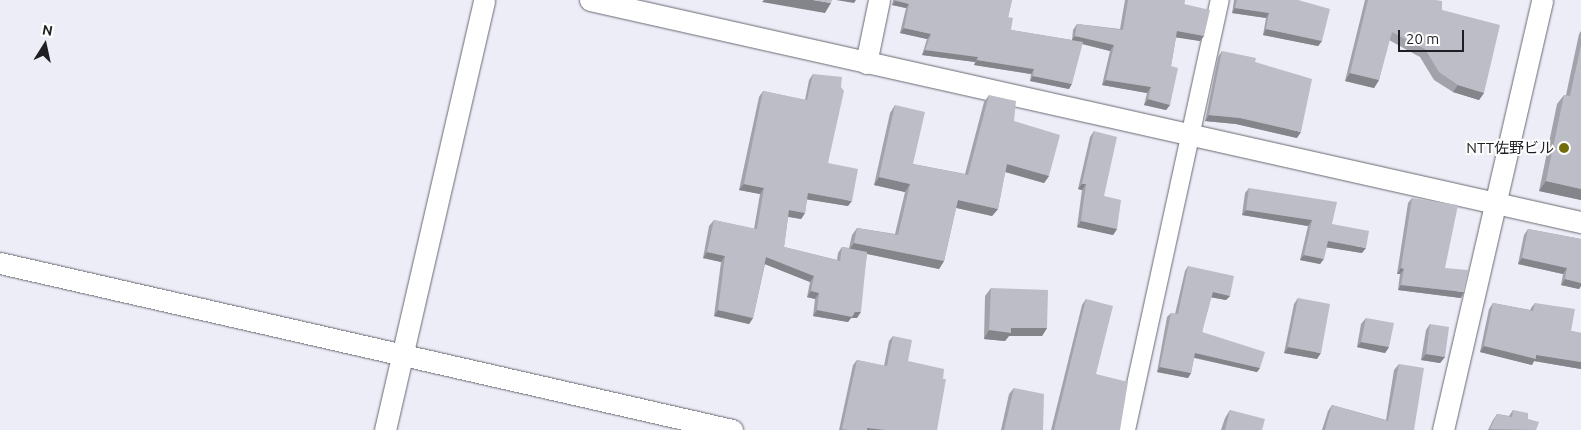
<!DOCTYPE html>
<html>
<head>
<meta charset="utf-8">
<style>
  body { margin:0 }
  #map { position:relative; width:1581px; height:430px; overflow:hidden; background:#ecedf7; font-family:Ubuntu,"Noto Sans JP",sans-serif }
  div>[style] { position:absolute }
  .roads { filter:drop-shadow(0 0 1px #686971) drop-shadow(0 0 1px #686971) }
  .minor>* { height:18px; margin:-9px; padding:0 9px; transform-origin:9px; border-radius:9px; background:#fff }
  .tertiary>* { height:21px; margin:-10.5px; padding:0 10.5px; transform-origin:10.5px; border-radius:10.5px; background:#fff }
  .wall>* { inset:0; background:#a2a3aa }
  .shaded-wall>* { inset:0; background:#84848b }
  .building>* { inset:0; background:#bcbdc6 }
  .dots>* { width:14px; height:14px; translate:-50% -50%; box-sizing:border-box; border:2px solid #fff; border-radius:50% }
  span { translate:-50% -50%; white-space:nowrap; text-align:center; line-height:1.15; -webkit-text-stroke:4px #fff; paint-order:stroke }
  .poi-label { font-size:15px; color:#1f1f23 }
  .right { translate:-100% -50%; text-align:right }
  .north { position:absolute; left:20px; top:20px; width:50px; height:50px; -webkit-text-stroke:4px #fff; paint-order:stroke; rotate:10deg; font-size:14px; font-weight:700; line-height:20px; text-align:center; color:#1f1f23 }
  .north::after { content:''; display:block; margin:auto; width:18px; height:22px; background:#1f1f23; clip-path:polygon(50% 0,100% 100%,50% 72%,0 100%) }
  .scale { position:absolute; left:1398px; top:30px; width:66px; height:22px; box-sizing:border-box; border:2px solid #1f1f23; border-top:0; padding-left:6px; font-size:15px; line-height:18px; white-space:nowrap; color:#1f1f23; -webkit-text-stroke:4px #fff; paint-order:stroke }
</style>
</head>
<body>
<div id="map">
  <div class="roads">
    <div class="minor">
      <div style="left:1126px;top:430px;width:440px;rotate:-77.7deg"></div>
    </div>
    <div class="tertiary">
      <div style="left:590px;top:0;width:1016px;rotate:12.63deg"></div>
      <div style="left:866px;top:63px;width:64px;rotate:-78.3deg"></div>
      <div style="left:0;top:263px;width:751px;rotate:12.85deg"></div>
      <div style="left:385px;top:430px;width:441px;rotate:-77deg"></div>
      <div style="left:1443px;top:430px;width:441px;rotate:-77deg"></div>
    </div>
  </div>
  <div class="wall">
    <div style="clip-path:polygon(893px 0,1012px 0,1008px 17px,1011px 30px,1072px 40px,1073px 30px,1077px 24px,1120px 29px,1125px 0,1185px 0,1184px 4px,1204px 36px,1200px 41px,1176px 37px,1171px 66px,1170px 105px,1166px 110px,1144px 105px,1147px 93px,1102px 85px,1110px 51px,1082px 44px,1069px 89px,1030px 81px,1031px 74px,974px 65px,975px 62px,922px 55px,927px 39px,900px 33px,906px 8px,892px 5px)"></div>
    <div style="clip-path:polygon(1234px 0,1298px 0,1322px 41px,1318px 46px,1263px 35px,1266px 18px,1232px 13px)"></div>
    <div style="clip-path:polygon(1365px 0,1435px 0,1442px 10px,1484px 93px,1479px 100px,1453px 92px,1434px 80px,1420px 57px,1389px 40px,1379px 80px,1374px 88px,1345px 81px)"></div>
    <div style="clip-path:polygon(1581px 31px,1581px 200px,1539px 191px,1557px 104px,1564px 95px,1566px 95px,1579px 34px)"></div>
    <div style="clip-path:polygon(1222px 51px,1297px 138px,1236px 124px,1205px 121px,1218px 57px)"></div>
    <div style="clip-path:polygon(813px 74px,828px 163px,848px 206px,807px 199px,805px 213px,801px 219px,788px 217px,784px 247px,837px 260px,838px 253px,842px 247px,849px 248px,852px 235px,857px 228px,895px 234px,905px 192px,874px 185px,890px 113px,895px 105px,913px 164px,965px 174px,984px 102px,989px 95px,1014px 121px,1049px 176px,1044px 183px,1005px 172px,998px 209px,992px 216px,956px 208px,944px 261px,939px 269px,867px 254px,857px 318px,851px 318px,848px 322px,813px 316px,815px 299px,807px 297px,810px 282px,765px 264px,753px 318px,749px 324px,714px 316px,721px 262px,703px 258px,709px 226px,714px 220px,754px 229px,760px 194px,739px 190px,759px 97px,763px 91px,805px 100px,809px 80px)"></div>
    <div style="clip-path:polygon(1094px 131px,1104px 196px,1117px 229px,1113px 235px,1077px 227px,1082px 190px,1078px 189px,1090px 137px)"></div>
    <div style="clip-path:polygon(1249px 188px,1332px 224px,1362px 253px,1327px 247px,1320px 264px,1300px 260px,1308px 226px,1242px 215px,1245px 193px)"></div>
    <div style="clip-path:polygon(1412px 198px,1445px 268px,1461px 298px,1398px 290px,1400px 274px,1397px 274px,1408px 203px)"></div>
    <div style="clip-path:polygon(1528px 229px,1581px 239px,1581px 286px,1579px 289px,1561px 285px,1563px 274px,1518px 264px,1524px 235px)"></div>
    <div style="clip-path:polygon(1188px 266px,1230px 296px,1226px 300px,1211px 297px,1202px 332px,1260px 368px,1257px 372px,1194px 358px,1191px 373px,1188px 378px,1157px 372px,1167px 317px,1171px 313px,1175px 314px,1185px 271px)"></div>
    <div style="clip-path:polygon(991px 288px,1047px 328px,1042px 336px,1009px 336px,1005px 341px,984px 339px,985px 296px)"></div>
    <div style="clip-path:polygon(1298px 298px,1317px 359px,1284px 353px,1294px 304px)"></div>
    <div style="clip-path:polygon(1086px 299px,1096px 374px,1120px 430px,1051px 430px,1082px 305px)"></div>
    <div style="clip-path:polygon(1493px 303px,1530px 310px,1531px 308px,1535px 303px,1571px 331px,1581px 333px,1581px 369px,1534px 361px,1532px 365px,1480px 352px,1489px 309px)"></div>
    <div style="clip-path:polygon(1366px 318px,1389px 347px,1385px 353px,1357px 347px,1361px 324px)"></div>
    <div style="clip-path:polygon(1430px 324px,1445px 357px,1440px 363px,1421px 360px,1426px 330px)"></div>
    <div style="clip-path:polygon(893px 336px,908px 361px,937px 430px,839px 430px,853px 365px,857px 360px,884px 366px,889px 341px)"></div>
    <div style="clip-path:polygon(1399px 364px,1414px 430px,1322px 430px,1328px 411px,1332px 405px,1386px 420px,1394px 370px)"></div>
    <div style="clip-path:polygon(1014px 388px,1043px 430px,1001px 430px,1009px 394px)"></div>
    <div style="clip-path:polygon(1230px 410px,1262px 430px,1221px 430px,1225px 418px)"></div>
    <div style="clip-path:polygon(1513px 410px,1528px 419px,1536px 430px,1488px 430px,1493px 420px,1497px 414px,1509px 416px)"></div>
  </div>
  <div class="shaded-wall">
    <div style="clip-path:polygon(764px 0,813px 0,831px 3px,825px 13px,762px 2px)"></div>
    <div style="clip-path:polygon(836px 0,856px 0,854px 3px)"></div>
    <div style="clip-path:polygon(895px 1px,909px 4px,906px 8px,892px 5px)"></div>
    <div style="clip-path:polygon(1235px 8px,1269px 13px,1266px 18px,1232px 13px)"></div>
    <div style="clip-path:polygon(904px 28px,931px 34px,927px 39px,900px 33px)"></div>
    <div style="clip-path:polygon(1266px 29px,1322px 41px,1318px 46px,1263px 35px)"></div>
    <div style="clip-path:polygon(1177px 31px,1204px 36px,1200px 41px,1173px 37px)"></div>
    <div style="clip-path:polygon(1075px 36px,1114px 45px,1110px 51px,1071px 41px)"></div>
    <div style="clip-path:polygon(925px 50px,978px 57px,975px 62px,922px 55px)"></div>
    <div style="clip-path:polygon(977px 60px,1034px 69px,1031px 74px,974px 65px)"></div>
    <div style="clip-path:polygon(1350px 73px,1379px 80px,1374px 88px,1345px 81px)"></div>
    <div style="clip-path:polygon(1033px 76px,1072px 84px,1069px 89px,1030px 81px)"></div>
    <div style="clip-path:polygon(1106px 80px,1151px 87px,1147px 93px,1102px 85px)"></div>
    <div style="clip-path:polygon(1458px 85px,1484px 93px,1479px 100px,1453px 92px)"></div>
    <div style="clip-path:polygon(1148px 99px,1170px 105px,1166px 110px,1144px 105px)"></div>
    <div style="clip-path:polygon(1209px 115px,1240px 118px,1301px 132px,1297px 138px,1236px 124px,1205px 121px)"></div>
    <div style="clip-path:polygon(1007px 164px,1049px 176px,1044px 183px,1002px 171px)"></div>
    <div style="clip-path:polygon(879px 177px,910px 184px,905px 192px,874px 185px)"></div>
    <div style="clip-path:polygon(1546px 181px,1581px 189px,1581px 200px,1539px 191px)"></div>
    <div style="clip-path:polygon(744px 184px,764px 188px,760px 194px,739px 190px)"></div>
    <div style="clip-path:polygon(1082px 184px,1086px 184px,1082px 190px,1078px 189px)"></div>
    <div style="clip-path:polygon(808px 193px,852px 201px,848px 206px,804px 199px)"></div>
    <div style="clip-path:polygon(958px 200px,998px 209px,992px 216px,953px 207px)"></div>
    <div style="clip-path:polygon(789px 210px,805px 213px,801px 219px,785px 216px)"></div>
    <div style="clip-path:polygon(1246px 210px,1312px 220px,1308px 226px,1242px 215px)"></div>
    <div style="clip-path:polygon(1081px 221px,1117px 229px,1113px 235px,1077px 227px)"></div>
    <div style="clip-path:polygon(1328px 241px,1366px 248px,1362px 253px,1324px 247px)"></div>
    <div style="clip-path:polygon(854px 243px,944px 261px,939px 269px,849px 250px)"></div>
    <div style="clip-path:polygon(707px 252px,725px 256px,721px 262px,703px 258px)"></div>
    <div style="clip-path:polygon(1304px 255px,1324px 259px,1320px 264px,1300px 260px)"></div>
    <div style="clip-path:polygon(766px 257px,814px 276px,810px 282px,762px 263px)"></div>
    <div style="clip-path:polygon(1522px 258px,1567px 268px,1563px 274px,1518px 264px)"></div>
    <div style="clip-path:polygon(1401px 268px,1404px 269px,1400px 274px,1397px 274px)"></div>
    <div style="clip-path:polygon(1565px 279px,1581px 283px,1581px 286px,1579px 289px,1561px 285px)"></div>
    <div style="clip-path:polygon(1401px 285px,1464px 292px,1461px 298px,1398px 290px)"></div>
    <div style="clip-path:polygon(811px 291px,819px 293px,815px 299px,807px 297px)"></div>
    <div style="clip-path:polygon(1213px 292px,1230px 296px,1226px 300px,1209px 297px)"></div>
    <div style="clip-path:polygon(718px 310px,753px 318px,749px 324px,714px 316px)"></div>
    <div style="clip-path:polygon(817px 310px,855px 312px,861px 312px,857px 318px,851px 318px,848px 322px,813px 316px)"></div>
    <div style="clip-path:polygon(1011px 328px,1047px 328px,1042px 336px,1009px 336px,1005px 341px,984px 339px,989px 330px)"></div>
    <div style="clip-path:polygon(1361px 342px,1389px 347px,1385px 353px,1357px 347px)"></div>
    <div style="clip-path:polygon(1484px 346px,1581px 362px,1581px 369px,1534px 361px,1532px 365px,1480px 352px)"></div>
    <div style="clip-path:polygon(1288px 347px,1321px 353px,1317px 359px,1284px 353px)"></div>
    <div style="clip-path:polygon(1195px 353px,1260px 368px,1257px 372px,1192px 357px)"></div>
    <div style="clip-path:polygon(1426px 354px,1445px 357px,1440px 363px,1421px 360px)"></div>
    <div style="clip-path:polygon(1160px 367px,1191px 373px,1188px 378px,1157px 372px)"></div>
    <div style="clip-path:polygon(867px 428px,886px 430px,866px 430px)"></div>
  </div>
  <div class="building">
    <div style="clip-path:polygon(813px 0,832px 0,831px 3px)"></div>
    <div style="clip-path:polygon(895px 0,1012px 0,1008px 17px,1013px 18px,1011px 30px,1083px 42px,1072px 84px,1033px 76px,1034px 69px,977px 60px,978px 57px,925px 50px,931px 34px,904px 28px,909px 4px)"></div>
    <div style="clip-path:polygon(1128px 0,1185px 0,1184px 4px,1210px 10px,1204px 36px,1177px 31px,1171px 66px,1178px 68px,1170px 105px,1148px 99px,1151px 87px,1106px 80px,1114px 45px,1075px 36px,1077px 24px,1123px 30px)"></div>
    <div style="clip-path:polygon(1237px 0,1298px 0,1330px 9px,1322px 41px,1266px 29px,1269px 13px,1235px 8px)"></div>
    <div style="clip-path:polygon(1368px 0,1435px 0,1442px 1px,1442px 10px,1500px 25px,1484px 93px,1458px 85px,1439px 72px,1425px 49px,1392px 32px,1379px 80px,1350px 73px)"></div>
    <div style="clip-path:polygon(1581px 45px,1581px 189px,1546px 181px,1564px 95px,1570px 96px)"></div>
    <div style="clip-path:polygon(1222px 51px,1256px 58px,1255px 62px,1312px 79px,1301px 132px,1240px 118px,1209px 115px)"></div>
    <div style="clip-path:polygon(813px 74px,842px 77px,841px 87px,844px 91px,828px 163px,858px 169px,852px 201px,808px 193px,805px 213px,789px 210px,784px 247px,840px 261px,842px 247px,867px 252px,861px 312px,855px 312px,852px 317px,817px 310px,819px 293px,811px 291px,814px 276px,766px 257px,753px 318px,718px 310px,725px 256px,707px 252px,714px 220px,757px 229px,764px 188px,744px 184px,763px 91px,807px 100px)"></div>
    <div style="clip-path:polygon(989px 95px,1016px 101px,1014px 121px,1060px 135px,1049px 176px,1007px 164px,998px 209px,958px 200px,944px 261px,854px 243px,857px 228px,898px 235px,910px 184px,879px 177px,895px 105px,925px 112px,913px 164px,968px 175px)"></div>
    <div style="clip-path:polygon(1094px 131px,1117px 137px,1104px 196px,1121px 200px,1117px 229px,1081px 221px,1086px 184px,1082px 184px)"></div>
    <div style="clip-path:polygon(1249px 188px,1337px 202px,1332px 224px,1369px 231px,1366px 248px,1328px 241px,1324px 259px,1304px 255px,1312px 220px,1246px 210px)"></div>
    <div style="clip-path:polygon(1412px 198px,1458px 205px,1445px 268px,1468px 270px,1464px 292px,1401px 285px,1404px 269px,1401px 268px)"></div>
    <div style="clip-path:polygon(1528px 229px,1581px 239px,1581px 283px,1565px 279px,1567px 268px,1522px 258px)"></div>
    <div style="clip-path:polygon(1188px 266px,1234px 276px,1230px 296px,1213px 292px,1202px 332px,1265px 352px,1260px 368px,1195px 353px,1191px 373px,1160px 367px,1171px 313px,1178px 314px)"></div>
    <div style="clip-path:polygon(991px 288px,1048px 290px,1047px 328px,1011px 328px,1011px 333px,989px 330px)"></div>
    <div style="clip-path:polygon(1298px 298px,1330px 304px,1321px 353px,1288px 347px)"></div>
    <div style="clip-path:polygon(1086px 299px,1113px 306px,1096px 374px,1128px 382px,1120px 430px,1054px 430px)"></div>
    <div style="clip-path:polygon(1493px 303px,1533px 311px,1535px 303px,1575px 309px,1571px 331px,1581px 333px,1581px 362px,1536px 355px,1536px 359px,1484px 346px)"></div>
    <div style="clip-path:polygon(1366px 318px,1394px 323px,1389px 347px,1361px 342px)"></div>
    <div style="clip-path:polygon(1430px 324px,1449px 327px,1445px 357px,1426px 354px)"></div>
    <div style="clip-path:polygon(893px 336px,912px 340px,908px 361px,944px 369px,943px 379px,946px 379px,937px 430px,886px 430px,867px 428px,867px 430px,848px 430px,842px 429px,857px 360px,887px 366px)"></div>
    <div style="clip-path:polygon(1399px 364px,1424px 368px,1414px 430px,1325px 430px,1332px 405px,1388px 421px)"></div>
    <div style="clip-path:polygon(1014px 388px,1044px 394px,1043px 430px,1004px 430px)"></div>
    <div style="clip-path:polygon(1230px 410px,1265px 419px,1262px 430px,1225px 430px)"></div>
    <div style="clip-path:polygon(1513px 410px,1528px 413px,1528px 419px,1539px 422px,1536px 430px,1490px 429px,1497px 414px,1512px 417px)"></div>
  </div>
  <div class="dots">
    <div style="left:1564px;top:148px;background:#726d0c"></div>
  </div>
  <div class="poi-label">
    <span class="right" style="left:1554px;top:148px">NTT佐野ビル</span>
  </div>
  <div class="north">N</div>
  <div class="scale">20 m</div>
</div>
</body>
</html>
